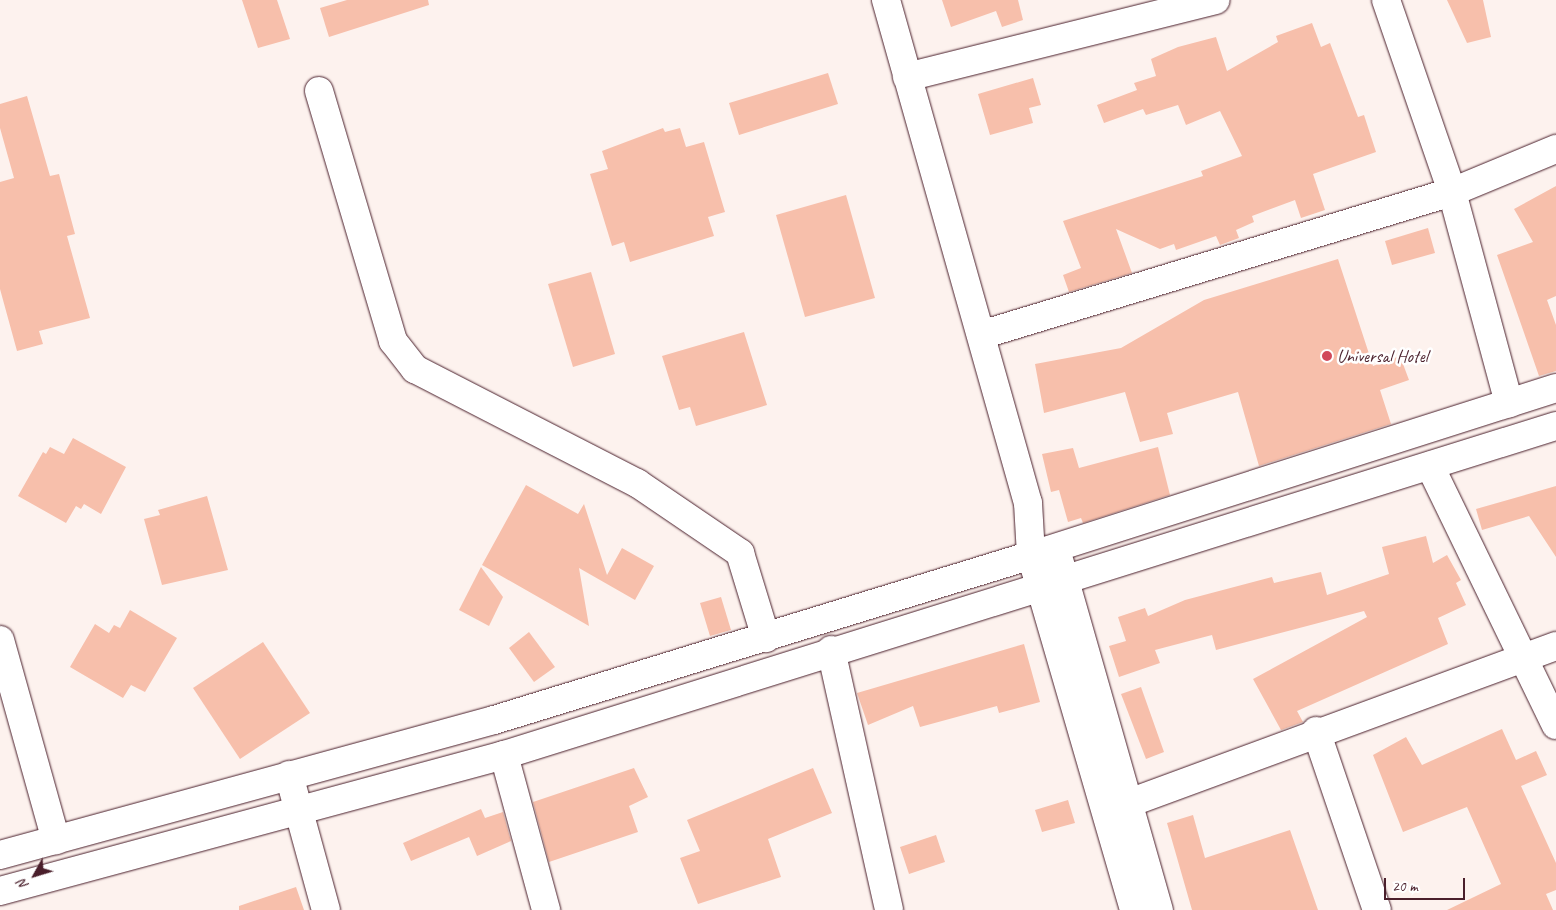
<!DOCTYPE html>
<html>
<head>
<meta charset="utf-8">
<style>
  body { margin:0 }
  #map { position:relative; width:1556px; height:910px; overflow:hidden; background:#fdf2ee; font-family:Caveat,sans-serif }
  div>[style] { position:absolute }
  .building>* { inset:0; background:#f7bfab }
  .roads { filter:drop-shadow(0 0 1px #4a1f2b) drop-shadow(0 0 1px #4a1f2b) }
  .minor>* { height:28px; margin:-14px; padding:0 14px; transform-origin:14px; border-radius:14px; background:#fff }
  .major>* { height:28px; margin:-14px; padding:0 14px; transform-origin:14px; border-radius:14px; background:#fff }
  .dots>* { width:14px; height:14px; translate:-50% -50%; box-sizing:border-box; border:2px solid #fff; border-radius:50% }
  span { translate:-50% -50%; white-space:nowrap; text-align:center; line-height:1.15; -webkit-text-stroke:5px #fff; paint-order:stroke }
  .poi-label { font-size:18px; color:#4a1f2b }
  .left { translate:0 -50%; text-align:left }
  .north { position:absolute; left:10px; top:850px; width:50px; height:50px; -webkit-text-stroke:4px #fff; paint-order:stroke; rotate:231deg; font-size:14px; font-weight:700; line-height:20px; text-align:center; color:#4a1f2b }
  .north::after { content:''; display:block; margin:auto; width:18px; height:22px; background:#4a1f2b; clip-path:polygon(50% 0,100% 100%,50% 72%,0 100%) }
  .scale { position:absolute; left:1384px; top:878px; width:81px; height:22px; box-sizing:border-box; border:2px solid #4a1f2b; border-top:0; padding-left:6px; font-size:15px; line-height:18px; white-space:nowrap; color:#4a1f2b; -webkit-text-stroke:4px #fff; paint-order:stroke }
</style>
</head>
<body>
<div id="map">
  <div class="building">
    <div style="clip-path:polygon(242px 0,277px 0,290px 39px,258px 48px)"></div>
    <div style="clip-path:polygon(347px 0,428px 0,429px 5px,329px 37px,320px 8px)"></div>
    <div style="clip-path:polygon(942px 0,1018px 0,1023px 20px,1002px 27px,996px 11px,951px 27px)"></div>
    <div style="clip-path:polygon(1447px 0,1483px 0,1491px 37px,1467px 43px)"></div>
    <div style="clip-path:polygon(1312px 23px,1321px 47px,1330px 43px,1358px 117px,1364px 115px,1376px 152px,1313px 174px,1325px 210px,1301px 218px,1295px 200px,1252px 216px,1254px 222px,1236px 230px,1239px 238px,1220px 245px,1216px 236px,1176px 250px,1174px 244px,1160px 249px,1116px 229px,1132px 273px,1069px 292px,1063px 275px,1081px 268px,1063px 221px,1203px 176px,1201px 171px,1242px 156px,1220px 111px,1186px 125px,1178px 105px,1146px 115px,1143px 109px,1104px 123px,1097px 105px,1137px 90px,1134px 83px,1156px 76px,1151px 59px,1178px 47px,1216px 37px,1227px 71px,1278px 42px,1276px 36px)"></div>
    <div style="clip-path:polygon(828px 73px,838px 104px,739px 135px,729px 103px)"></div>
    <div style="clip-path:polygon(1033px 78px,1041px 105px,1029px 108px,1033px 123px,990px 135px,978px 94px)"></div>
    <div style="clip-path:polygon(27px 96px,50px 176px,59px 174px,75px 234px,67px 236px,90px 318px,39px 331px,43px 344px,17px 351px,0 289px,0 182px,14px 178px,0 128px,0 104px)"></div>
    <div style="clip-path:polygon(663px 128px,665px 132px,680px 128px,686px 147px,704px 142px,725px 212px,708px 217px,714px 236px,630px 262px,624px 242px,612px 246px,590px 174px,608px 169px,602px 151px)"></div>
    <div style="clip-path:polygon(1556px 186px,1556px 296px,1547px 300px,1556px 325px,1556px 371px,1539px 376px,1497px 255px,1533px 242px,1514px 209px)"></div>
    <div style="clip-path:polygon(846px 195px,875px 298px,805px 317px,776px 215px)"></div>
    <div style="clip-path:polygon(1428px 228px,1435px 253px,1392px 265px,1385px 241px)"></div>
    <div style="clip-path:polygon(1338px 259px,1373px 366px,1400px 356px,1409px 380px,1380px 390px,1391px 424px,1259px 466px,1238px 392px,1167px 413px,1173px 434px,1140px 442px,1125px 392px,1044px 413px,1035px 364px,1121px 348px,1204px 300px)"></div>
    <div style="clip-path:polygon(591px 272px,615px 354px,573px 367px,548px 284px)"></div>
    <div style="clip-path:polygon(744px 332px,767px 405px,696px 426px,690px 407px,679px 410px,662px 356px)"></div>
    <div style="clip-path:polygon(73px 438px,126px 467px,101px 514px,84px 504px,81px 509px,76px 506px,66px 523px,18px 496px,43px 452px,46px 454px,50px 447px,64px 454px)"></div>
    <div style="clip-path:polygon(1158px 447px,1170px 495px,1083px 523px,1081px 518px,1068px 522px,1059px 490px,1051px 492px,1042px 454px,1073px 448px,1079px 468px)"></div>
    <div style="clip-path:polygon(526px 485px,578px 514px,584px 504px,607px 575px,622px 548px,654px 566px,635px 600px,579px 568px,589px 626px,482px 565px)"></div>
    <div style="clip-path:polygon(1556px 486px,1556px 557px,1529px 516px,1482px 530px,1476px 509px)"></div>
    <div style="clip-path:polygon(207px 496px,228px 570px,162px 585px,144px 519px,160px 515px,158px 510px)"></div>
    <div style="clip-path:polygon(1426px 536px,1433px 563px,1447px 555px,1461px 580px,1456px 583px,1466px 605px,1438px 618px,1448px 644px,1297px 711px,1303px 722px,1281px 730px,1253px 679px,1367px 617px,1364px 611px,1216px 650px,1212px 635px,1155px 650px,1160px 663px,1119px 677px,1109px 646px,1126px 641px,1118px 617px,1145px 608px,1148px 616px,1185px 600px,1272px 577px,1274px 583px,1321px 572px,1327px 595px,1389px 574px,1382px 547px)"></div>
    <div style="clip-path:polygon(481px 567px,503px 597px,489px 626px,459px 610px)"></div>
    <div style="clip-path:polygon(721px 597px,731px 630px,710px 636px,700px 603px)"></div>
    <div style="clip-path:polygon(130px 610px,177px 638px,145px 692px,131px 685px,123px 698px,70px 667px,95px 624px,109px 633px,114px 625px,120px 628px)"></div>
    <div style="clip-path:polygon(529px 632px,555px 667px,534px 682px,509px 648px)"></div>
    <div style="clip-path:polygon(263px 642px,310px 713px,240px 759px,193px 688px)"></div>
    <div style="clip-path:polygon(1024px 644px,1040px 702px,999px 713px,997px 706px,920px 727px,913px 706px,868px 725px,857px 693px)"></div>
    <div style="clip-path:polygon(1141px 687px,1164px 752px,1146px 759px,1121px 694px)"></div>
    <div style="clip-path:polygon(1502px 729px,1516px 760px,1536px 751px,1547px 775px,1521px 786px,1556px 863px,1556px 890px,1546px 894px,1553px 910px,1447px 910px,1501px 884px,1467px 807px,1403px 832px,1373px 755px,1406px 737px,1422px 765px)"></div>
    <div style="clip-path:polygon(634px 768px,648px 797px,629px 806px,638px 832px,549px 862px,533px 802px)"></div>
    <div style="clip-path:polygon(813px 768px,832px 813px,768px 839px,781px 877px,698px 904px,680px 858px,700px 851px,687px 820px)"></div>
    <div style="clip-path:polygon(1068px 800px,1075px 823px,1042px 832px,1035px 810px)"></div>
    <div style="clip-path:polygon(481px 809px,485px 818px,503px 812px,511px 841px,477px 856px,469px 837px,411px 861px,403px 843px)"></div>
    <div style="clip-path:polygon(1193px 815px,1205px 858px,1290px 830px,1318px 910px,1192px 910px,1167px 823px)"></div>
    <div style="clip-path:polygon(936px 835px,945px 862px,909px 874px,900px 847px)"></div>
    <div style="clip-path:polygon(296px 887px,304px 910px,239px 910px,239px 906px)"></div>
  </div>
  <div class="roads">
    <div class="minor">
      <div style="left:1386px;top:0;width:203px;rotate:71deg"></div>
      <div style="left:1452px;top:192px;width:219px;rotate:74.9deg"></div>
      <div style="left:907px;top:77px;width:318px;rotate:-14deg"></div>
      <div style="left:319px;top:91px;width:261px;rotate:73.5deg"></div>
      <div style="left:393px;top:341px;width:36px;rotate:52deg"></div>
      <div style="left:415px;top:369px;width:250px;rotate:27.2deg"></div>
      <div style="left:637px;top:483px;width:125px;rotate:34.2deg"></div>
      <div style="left:740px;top:553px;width:89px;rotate:73deg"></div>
      <div style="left:981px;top:335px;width:492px;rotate:-16.9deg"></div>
      <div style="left:1452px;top:192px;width:113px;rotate:-22.5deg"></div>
      <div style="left:1430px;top:466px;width:288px;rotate:64.1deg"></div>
      <div style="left:0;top:640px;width:208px;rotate:74.4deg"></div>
      <div style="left:831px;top:650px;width:266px;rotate:77.4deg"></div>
      <div style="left:1316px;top:731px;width:189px;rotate:71.2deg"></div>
      <div style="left:504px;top:755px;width:161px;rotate:74.8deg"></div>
      <div style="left:289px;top:775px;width:140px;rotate:74.7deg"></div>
      <div style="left:1129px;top:803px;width:455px;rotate:-20.2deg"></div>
    </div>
    <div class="major">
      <div style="left:886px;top:0;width:523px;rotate:74.24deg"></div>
      <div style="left:1028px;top:503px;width:52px;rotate:86.7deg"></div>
      <div style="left:1031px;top:555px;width:370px;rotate:73.8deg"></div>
      <div style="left:1060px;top:563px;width:361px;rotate:74.1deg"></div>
      <div style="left:0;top:855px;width:512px;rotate:-15.28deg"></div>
      <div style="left:494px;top:720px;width:576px;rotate:-17.05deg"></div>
      <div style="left:1045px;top:551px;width:536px;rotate:-17.69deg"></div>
      <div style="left:0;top:891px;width:522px;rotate:-15.1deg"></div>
      <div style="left:504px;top:755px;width:1102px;rotate:-17.37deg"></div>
    </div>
  </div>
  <div class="dots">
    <div style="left:1327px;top:356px;background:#d1495b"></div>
  </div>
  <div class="poi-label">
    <span class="left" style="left:1337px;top:356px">Universal Hotel</span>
  </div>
  <div class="north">N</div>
  <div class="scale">20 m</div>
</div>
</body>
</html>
